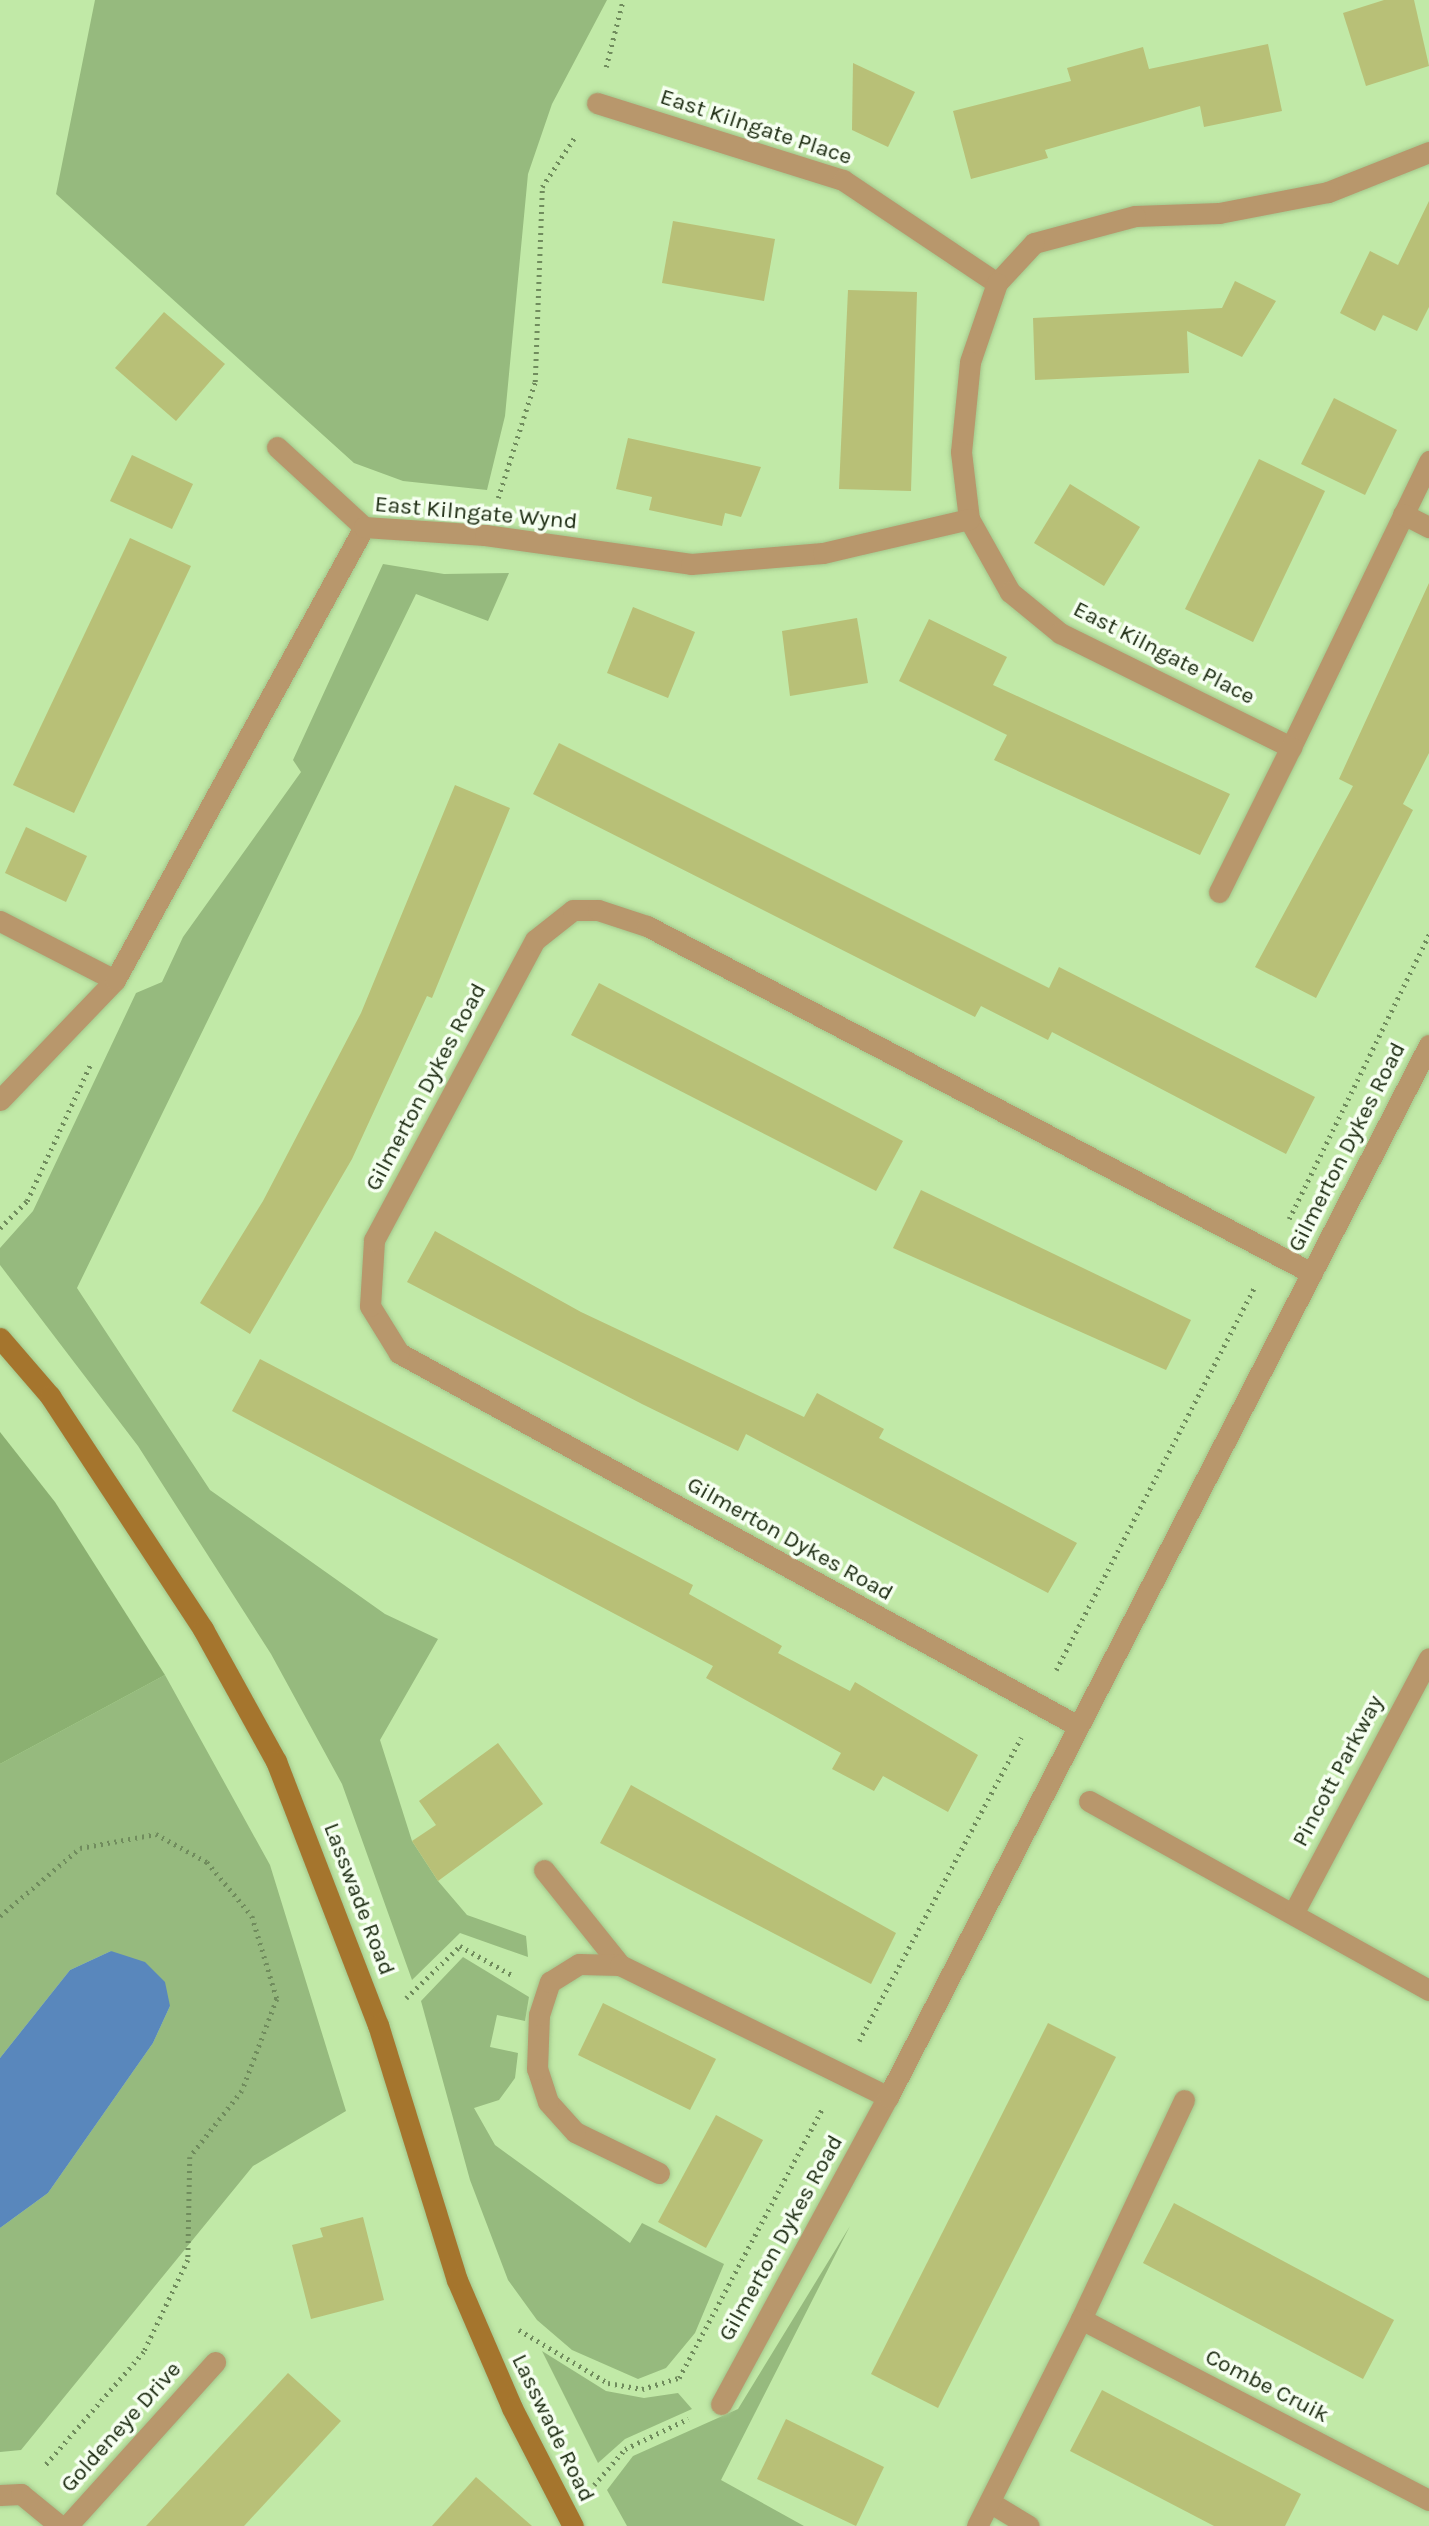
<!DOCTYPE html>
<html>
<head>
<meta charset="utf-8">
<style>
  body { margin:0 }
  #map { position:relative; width:1429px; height:2526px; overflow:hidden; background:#c1e9a7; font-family:Karla,sans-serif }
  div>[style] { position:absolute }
  .green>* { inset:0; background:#96ba7e }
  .forest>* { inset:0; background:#8bb071 }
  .water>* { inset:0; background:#5987bc }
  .building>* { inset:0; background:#b8c077 }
  .path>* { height:4.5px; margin-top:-2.25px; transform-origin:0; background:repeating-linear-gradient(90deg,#708c5d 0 2px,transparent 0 7px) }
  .roads { filter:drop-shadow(0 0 2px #a3c68c) drop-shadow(0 0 2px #a3c68c) }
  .lane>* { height:21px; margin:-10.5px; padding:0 10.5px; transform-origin:10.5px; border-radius:10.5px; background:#b8976c }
  .street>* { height:21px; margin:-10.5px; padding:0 10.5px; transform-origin:10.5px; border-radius:10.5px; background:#b8976c }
  .secondary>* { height:21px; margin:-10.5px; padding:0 10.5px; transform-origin:10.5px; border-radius:10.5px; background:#a5752d }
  span { translate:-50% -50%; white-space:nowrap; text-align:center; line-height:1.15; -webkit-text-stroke:7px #f6fff1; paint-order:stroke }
  .street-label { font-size:23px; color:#1a290f }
</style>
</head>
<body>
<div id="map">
  <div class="green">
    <div style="clip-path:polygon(95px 0,607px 0,552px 104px,528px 174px,505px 416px,487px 490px,403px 481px,354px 463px,56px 194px)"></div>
    <div style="clip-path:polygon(383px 564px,444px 574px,509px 573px,488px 621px,416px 594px,77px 1288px,210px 1490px,385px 1614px,438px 1639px,380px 1740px,412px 1841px,438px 1881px,467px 1915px,526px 1936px,528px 1957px,460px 1933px,412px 1980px,342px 1784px,271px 1654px,138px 1446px,0 1265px,0 1248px,33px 1211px,136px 993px,162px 982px,183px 937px,301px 772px,293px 760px)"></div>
    <div style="clip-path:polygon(165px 1675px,270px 1865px,346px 2111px,253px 2166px,21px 2450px,0 2452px,0 2228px,48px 2193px,153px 2043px,170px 2006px,111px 1951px,70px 1970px,0 2058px,0 1764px)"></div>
    <div style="clip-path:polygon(463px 1957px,529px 1997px,525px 2021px,497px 2015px,490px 2047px,518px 2053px,515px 2078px,499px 2100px,474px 2108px,495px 2145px,630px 2243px,642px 2223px,724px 2264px,695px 2333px,666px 2368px,638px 2379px,572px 2350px,537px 2320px,508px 2280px,470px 2180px,421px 2001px)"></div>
    <div style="clip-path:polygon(850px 2226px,721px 2480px,804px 2526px,627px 2526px,607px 2490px,633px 2456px,738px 2409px)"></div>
    <div style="clip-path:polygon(542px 2351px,606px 2391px,644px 2398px,678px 2393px,692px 2409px,625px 2439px,598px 2463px)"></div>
  </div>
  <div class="forest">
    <div style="clip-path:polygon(0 1432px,55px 1502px,165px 1675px,0 1764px)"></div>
  </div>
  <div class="water">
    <div style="clip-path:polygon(111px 1951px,145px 1962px,165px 1982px,170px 2006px,153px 2043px,48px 2193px,0 2228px,0 2058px,70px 1970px)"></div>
  </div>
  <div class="building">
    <div style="clip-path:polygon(1384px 0,1414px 0,1429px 66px,1366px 86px,1343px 13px)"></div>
    <div style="clip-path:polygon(1268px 44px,1282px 111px,1204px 127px,1200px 106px,1045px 150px,1048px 158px,971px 179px,953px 111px,1071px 81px,1067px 68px,1143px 47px,1149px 69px)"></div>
    <div style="clip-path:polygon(853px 63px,915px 92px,888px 147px,852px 130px)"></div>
    <div style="clip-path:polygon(1429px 201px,1429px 307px,1417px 331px,1383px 315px,1375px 331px,1340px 313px,1370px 251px,1398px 265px)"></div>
    <div style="clip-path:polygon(673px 221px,775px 239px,764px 301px,662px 283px)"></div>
    <div style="clip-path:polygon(1235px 281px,1276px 301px,1242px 357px,1187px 331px,1189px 373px,1035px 380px,1033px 318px,1222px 308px)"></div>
    <div style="clip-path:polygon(848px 290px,917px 292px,911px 491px,839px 489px)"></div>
    <div style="clip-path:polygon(164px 312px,225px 364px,176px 421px,115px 368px)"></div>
    <div style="clip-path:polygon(1334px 398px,1397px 430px,1365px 495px,1301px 464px)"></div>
    <div style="clip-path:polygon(628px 438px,761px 467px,741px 517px,725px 513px,722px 526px,649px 510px,652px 497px,616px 489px)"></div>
    <div style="clip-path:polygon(132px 455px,193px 484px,172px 529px,110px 501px)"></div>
    <div style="clip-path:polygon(1259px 459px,1325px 491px,1253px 642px,1185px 609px)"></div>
    <div style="clip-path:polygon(1070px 484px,1140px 527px,1104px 586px,1034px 543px)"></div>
    <div style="clip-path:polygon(130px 538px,191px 566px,74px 813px,13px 785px)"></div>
    <div style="clip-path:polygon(1429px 583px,1429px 753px,1403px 804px,1413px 810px,1316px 998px,1255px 967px,1353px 786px,1339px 779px)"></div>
    <div style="clip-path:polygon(633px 607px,695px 632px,668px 698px,607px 673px)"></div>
    <div style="clip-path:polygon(857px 618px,868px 683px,790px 696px,782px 631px)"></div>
    <div style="clip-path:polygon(929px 619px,1007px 657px,993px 685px,1230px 794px,1200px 855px,994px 760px,1007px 735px,899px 681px)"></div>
    <div style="clip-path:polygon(559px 743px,1049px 988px,1059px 967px,1315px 1097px,1286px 1154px,1052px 1032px,1048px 1040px,981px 1006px,975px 1017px,533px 794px)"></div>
    <div style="clip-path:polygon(455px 785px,510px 808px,432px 998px,427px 996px,352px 1159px,250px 1334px,200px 1303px,263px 1201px,361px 1013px)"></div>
    <div style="clip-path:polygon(26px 827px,87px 856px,66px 902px,5px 873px)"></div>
    <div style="clip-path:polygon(599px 983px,903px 1141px,876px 1191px,571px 1035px)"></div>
    <div style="clip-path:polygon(921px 1190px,1191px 1320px,1166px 1370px,893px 1248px)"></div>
    <div style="clip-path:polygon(435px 1231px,581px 1312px,804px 1417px,817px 1393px,884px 1429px,879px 1438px,1077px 1543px,1048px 1593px,746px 1434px,738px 1451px,642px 1404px,407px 1282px)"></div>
    <div style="clip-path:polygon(260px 1359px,693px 1585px,689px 1594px,782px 1646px,778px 1653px,850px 1691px,855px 1682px,978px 1755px,948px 1812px,883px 1776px,874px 1791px,832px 1769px,841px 1753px,706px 1678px,713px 1666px,232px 1411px)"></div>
    <div style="clip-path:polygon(498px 1743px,543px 1804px,438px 1881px,412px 1841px,436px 1825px,419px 1801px)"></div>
    <div style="clip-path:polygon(631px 1785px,896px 1933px,871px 1984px,600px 1843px)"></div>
    <div style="clip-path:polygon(603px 2003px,716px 2059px,690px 2110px,578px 2055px)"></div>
    <div style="clip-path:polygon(1048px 2023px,1116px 2057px,938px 2408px,871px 2374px)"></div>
    <div style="clip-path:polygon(716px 2115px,763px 2140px,706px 2248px,658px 2222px)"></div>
    <div style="clip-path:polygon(1174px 2203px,1394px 2320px,1363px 2379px,1143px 2263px)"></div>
    <div style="clip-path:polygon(363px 2217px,384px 2300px,311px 2319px,292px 2245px,323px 2237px,320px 2228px)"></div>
    <div style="clip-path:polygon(288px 2373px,341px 2421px,244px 2526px,146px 2526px)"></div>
    <div style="clip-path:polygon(1102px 2390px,1301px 2494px,1285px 2526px,1214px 2526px,1070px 2451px)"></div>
    <div style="clip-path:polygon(786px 2419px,884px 2467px,856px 2526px,757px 2479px)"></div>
    <div style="clip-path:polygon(476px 2477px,532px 2526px,432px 2526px)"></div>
  </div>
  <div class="path">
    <div style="left:606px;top:67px;width:69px;rotate:-75.8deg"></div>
    <div style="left:498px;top:498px;width:122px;rotate:-72.3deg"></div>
    <div style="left:535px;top:382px;width:195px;rotate:-87.9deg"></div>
    <div style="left:542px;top:187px;width:62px;rotate:-56.8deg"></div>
    <div style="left:1289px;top:1219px;width:318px;rotate:-63.8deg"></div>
    <div style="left:0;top:1228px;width:38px;rotate:-45deg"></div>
    <div style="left:27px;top:1201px;width:152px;rotate:-65.1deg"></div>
    <div style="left:1056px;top:1670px;width:433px;rotate:-62.6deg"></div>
    <div style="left:0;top:1916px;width:105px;rotate:-40.4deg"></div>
    <div style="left:80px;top:1848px;width:77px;rotate:-10.4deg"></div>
    <div style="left:156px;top:1834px;width:58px;rotate:28.8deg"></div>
    <div style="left:207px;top:1862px;width:70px;rotate:50.2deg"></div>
    <div style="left:252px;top:1916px;width:87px;rotate:73.2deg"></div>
    <div style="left:277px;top:1999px;width:98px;rotate:110.8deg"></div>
    <div style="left:242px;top:2091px;width:84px;rotate:128.2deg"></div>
    <div style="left:190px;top:2157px;width:103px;rotate:91.1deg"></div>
    <div style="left:188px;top:2260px;width:102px;rotate:115.6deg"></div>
    <div style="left:144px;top:2352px;width:152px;rotate:131deg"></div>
    <div style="left:406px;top:1998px;width:75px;rotate:-43.9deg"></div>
    <div style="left:460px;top:1946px;width:60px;rotate:29.1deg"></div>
    <div style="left:859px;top:2041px;width:344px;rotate:-61.9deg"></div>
    <div style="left:519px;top:2330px;width:104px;rotate:30.8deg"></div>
    <div style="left:608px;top:2383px;width:35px;rotate:10deg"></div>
    <div style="left:642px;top:2389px;width:39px;rotate:-17deg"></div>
    <div style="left:679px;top:2378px;width:307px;rotate:-62deg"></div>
    <div style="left:594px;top:2485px;width:48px;rotate:-49.3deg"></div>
    <div style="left:625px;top:2449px;width:70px;rotate:-25.5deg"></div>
  </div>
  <div class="roads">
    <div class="lane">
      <div style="left:991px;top:2503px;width:44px;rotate:31.2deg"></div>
    </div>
    <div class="street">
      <div style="left:597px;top:103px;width:258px;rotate:17.4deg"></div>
      <div style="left:843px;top:180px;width:185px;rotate:33.8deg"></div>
      <div style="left:1429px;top:152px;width:109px;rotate:158.4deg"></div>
      <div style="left:1328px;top:192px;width:111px;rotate:169.1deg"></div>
      <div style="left:1219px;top:213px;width:84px;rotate:178deg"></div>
      <div style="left:1135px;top:216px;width:105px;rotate:165deg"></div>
      <div style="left:1034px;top:243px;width:54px;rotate:132.8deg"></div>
      <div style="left:997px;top:283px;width:83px;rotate:108.9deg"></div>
      <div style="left:970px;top:362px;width:90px;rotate:95.7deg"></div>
      <div style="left:961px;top:452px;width:67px;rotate:83.2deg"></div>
      <div style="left:969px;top:519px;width:84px;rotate:60.7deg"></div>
      <div style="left:1010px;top:592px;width:65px;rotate:39.4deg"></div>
      <div style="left:1060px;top:633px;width:258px;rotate:26.3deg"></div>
      <div style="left:1291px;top:747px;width:318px;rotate:-64.2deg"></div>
      <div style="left:277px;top:447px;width:118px;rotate:42.6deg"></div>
      <div style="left:1403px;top:514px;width:29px;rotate:27deg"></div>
      <div style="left:1219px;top:892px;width:162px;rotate:-63.6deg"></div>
      <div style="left:0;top:921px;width:129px;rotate:27.2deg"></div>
      <div style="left:0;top:1100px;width:166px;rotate:-46.2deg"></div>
      <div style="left:115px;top:980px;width:517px;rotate:-61.2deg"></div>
      <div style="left:364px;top:527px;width:121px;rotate:3.8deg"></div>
      <div style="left:485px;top:535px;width:208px;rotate:8deg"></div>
      <div style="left:691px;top:564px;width:132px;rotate:-4.8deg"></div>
      <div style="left:823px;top:553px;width:150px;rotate:-13.1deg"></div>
      <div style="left:1078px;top:1726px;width:775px;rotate:-151.22deg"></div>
      <div style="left:399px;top:1353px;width:55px;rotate:-121.7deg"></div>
      <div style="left:370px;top:1306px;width:66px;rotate:-86.5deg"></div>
      <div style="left:374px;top:1240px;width:340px;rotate:-61.8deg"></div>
      <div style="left:535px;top:940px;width:48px;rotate:-38.3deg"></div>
      <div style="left:573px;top:910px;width:25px"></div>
      <div style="left:598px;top:910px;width:52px;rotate:18.1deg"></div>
      <div style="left:647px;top:926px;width:750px;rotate:27.56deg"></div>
      <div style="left:1089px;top:1801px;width:389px;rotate:29.1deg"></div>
      <div style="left:544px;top:1870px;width:122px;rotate:51.3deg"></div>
      <div style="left:1295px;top:1910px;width:285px;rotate:-62deg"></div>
      <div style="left:659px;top:2173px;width:93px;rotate:-154deg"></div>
      <div style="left:575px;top:2132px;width:40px;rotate:-132deg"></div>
      <div style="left:548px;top:2102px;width:35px;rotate:-108deg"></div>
      <div style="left:537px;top:2069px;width:54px;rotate:-87.9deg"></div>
      <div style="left:539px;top:2015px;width:35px;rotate:-72deg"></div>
      <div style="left:550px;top:1982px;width:34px;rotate:-32deg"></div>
      <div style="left:579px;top:1964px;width:41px;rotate:1.4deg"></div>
      <div style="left:620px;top:1965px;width:299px;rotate:26.2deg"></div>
      <div style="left:1081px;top:2319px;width:242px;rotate:-64.8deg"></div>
      <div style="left:721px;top:2404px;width:349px;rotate:-61.5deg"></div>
      <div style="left:888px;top:2097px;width:1183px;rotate:-62.79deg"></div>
      <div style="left:0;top:2495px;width:21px;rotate:-3deg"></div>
      <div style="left:21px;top:2494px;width:50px;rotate:39.4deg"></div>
      <div style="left:67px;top:2526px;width:221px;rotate:-47.9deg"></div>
      <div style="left:977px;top:2526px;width:232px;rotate:-63.3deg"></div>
      <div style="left:1081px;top:2319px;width:392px;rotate:27.5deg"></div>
    </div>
    <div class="secondary">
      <div style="left:0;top:1338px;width:77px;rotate:49.2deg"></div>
      <div style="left:50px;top:1396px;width:279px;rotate:56.7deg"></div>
      <div style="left:203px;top:1629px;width:151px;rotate:61.1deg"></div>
      <div style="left:276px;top:1761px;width:283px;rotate:68.9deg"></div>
      <div style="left:378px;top:2025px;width:267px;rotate:72.8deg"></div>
      <div style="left:457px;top:2280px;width:139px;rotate:66.7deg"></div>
      <div style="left:512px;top:2408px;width:133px;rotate:62.7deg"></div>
    </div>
  </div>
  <div class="street-label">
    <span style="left:756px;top:127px;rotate:18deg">East Kilngate Place</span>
    <span style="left:476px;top:513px;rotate:5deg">East Kilngate Wynd</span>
    <span style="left:1164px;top:653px;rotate:27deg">East Kilngate Place</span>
    <span style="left:426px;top:1087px;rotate:-62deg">Gilmerton Dykes Road</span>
    <span style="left:1347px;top:1147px;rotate:-63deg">Gilmerton Dykes Road</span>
    <span style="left:790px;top:1539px;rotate:29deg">Gilmerton Dykes Road</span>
    <span style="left:1338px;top:1771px;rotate:-62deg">Pincott Parkway</span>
    <span style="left:359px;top:1899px;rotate:69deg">Lasswade Road</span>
    <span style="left:781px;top:2238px;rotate:-61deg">Gilmerton Dykes Road</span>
    <span style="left:1267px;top:2386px;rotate:27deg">Combe Cruik</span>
    <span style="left:121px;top:2427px;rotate:-48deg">Goldeneye Drive</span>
    <span style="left:553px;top:2428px;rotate:64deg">Lasswade Road</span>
  </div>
</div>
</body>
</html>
